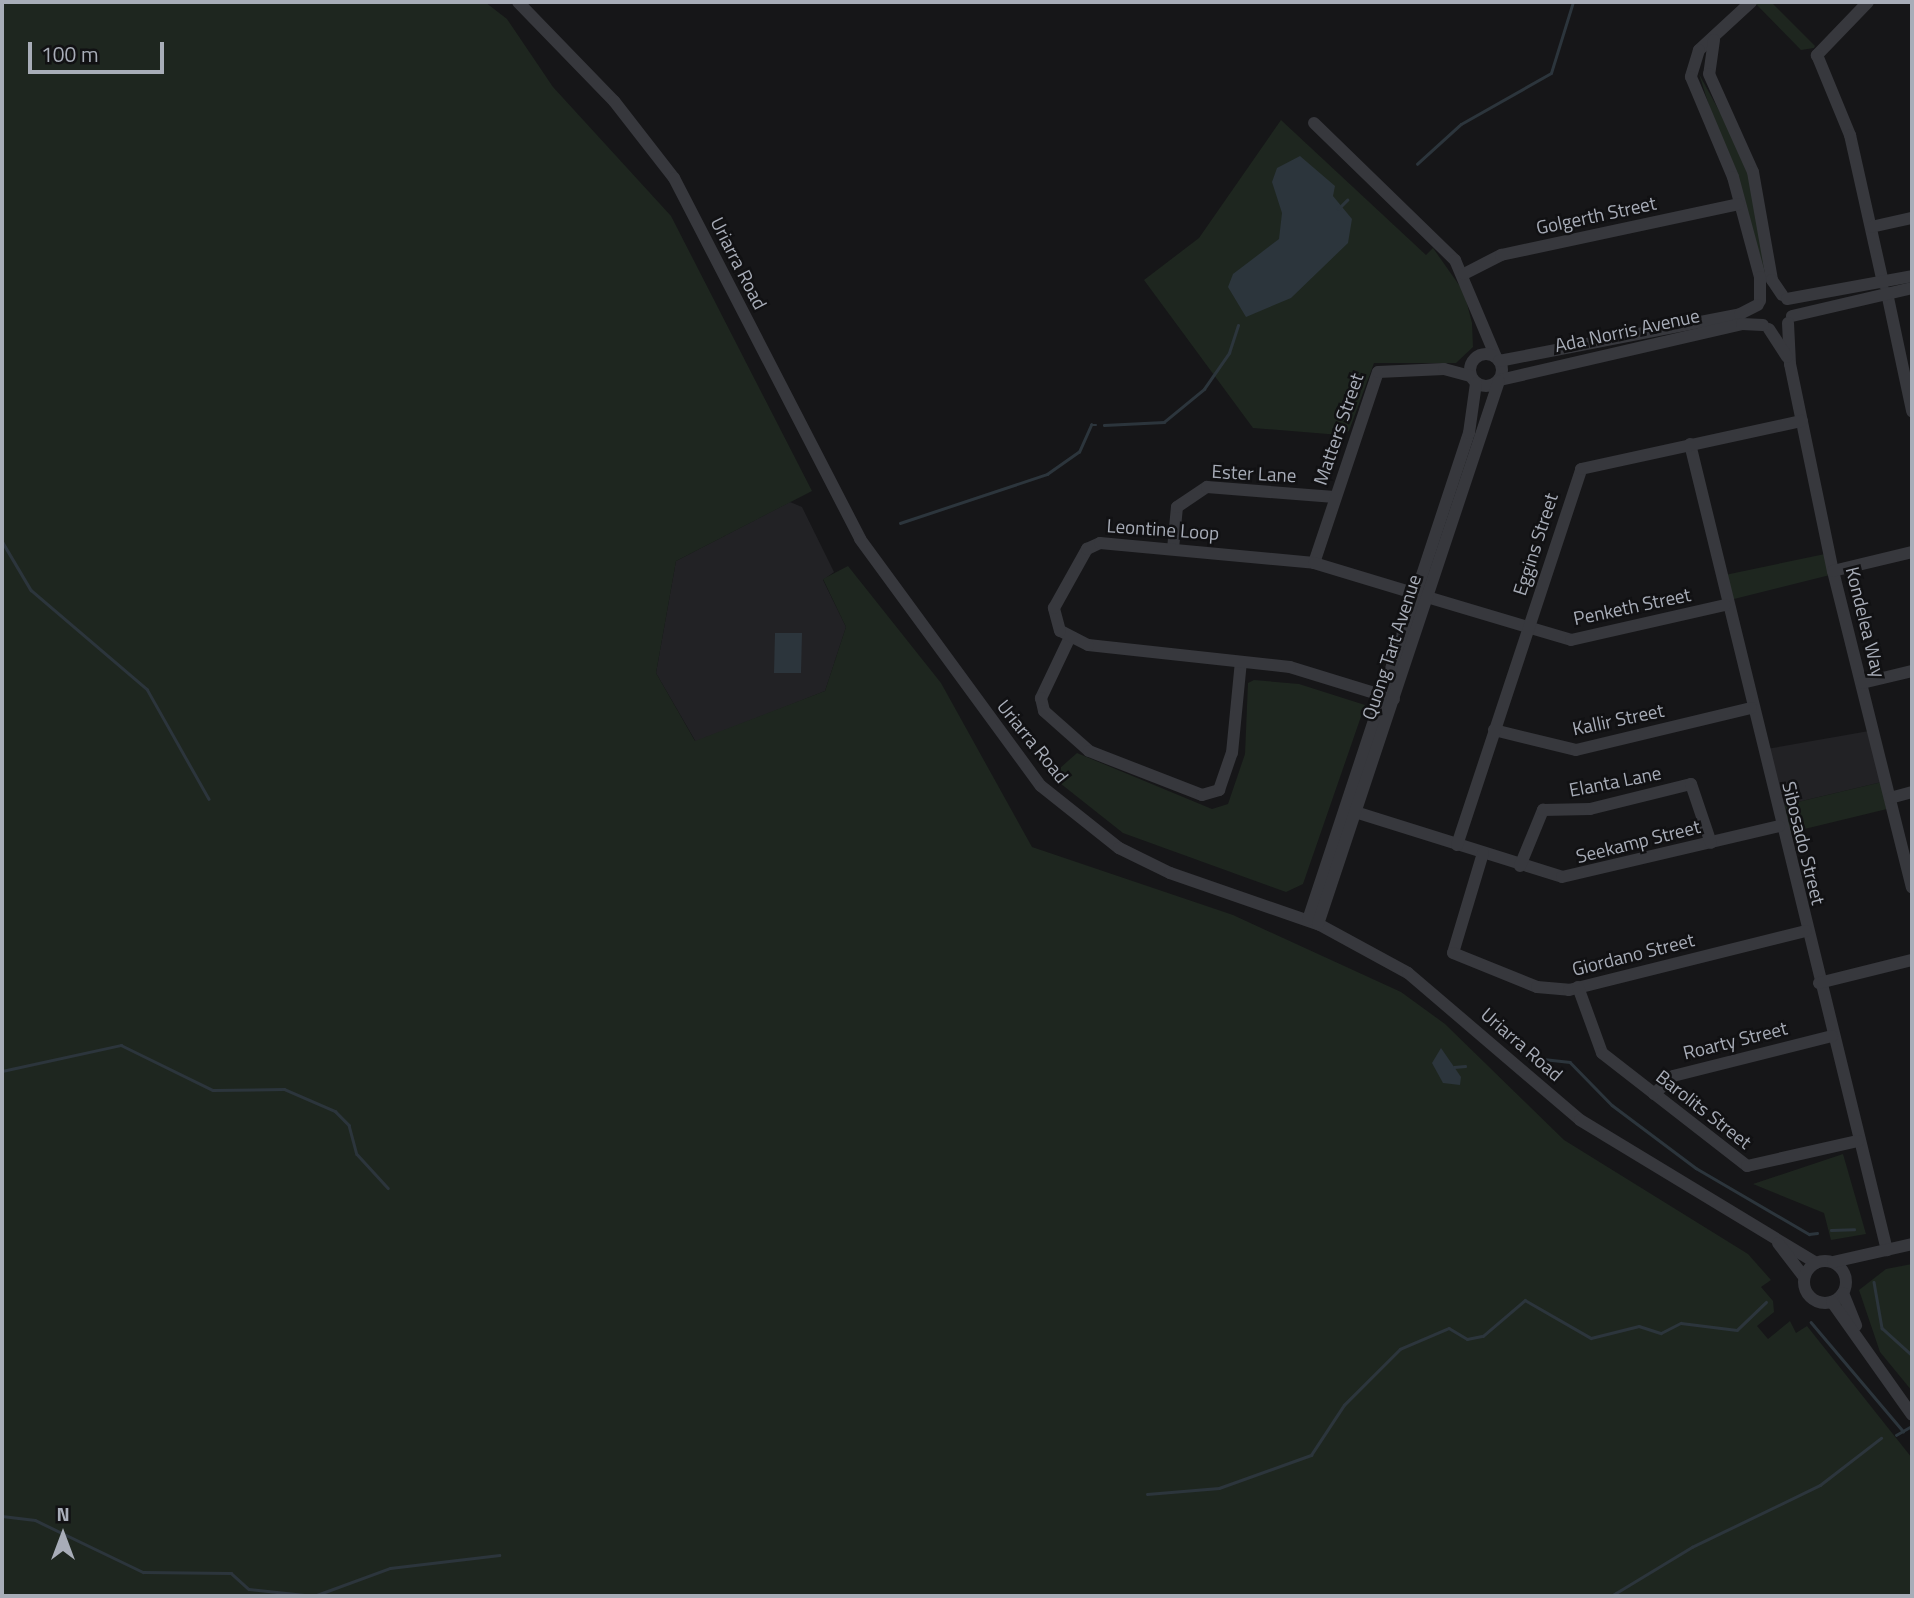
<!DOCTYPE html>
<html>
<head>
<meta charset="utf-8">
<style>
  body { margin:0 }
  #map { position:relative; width:1914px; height:1598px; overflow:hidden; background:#161618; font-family:"Titillium Web",sans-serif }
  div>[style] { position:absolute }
  .built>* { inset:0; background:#222225 }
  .green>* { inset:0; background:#1e261f }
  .water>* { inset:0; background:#2c353c }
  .stream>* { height:2.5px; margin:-1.25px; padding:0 1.25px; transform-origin:1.25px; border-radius:1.25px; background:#2c353c }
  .minor>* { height:12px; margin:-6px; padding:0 6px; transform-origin:6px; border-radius:6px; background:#37383d }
  .minor>.ring { margin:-6px; padding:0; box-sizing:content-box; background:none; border:12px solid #37383d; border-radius:50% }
  span { translate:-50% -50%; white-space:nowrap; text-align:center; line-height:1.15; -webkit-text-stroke:5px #111113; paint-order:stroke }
  .street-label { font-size:19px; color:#a8adb8 }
  .frame { position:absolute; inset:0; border:4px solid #a8adb8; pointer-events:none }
  .north { position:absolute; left:28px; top:1500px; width:70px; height:70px; -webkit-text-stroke:5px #111113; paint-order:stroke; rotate:0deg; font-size:19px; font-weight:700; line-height:28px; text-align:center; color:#a8adb8 }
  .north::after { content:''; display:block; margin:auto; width:24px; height:32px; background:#a8adb8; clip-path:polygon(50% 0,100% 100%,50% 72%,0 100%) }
  .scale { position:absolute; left:28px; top:42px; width:136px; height:32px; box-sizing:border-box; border:4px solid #a8adb8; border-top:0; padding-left:9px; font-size:21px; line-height:24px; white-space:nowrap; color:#a8adb8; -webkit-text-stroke:5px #111113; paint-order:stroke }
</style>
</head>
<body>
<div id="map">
  <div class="built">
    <div style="clip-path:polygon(790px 502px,802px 507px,834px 572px,823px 580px,846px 627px,825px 691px,696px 742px,656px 673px,676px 561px)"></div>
    <div style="clip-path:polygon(1869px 731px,1882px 782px,1781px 806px,1767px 749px)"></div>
  </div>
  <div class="green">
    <div style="clip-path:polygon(2px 2px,485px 2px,507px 19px,553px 87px,671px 216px,812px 491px,676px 561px,656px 673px,695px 741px,825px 691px,846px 627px,823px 579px,848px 566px,941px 683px,1032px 847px,1233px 915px,1401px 992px,1445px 1024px,1564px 1140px,1748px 1254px,1771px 1280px,1761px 1287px,1773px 1301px,1774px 1312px,1757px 1326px,1768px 1339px,1790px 1321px,1796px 1333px,1807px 1326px,1912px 1458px,1912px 1596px,2px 1596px)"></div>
    <div style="clip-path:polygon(1771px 2px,1815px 46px,1814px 48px,1801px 50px,1756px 4px)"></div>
    <div style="clip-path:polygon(1699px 74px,1744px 156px,1764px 236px,1764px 279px)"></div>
    <div style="clip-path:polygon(1281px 120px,1426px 255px,1433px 248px,1464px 292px,1472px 323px,1473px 347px,1456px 363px,1374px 363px,1349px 431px,1340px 435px,1253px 428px,1144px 280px,1199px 238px)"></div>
    <div style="clip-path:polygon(1825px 554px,1830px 575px,1730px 600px,1725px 575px)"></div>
    <div style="clip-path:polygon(1254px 680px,1299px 684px,1365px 705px,1303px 884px,1286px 892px,1123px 833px,1051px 776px,1077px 753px,1212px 809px,1228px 804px,1245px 754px,1248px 683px)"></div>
    <div style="clip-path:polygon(1882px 782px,1887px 809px,1788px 833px,1781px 806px)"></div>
    <div style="clip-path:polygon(1843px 1154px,1866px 1234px,1831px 1240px,1824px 1213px,1753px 1184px)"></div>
    <div style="clip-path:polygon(1912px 1264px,1912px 1391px,1880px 1352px,1859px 1290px,1886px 1269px)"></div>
  </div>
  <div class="water">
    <div style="clip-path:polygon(1300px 156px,1335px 186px,1333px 196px,1352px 219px,1348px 243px,1291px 298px,1246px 317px,1228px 287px,1233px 274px,1279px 239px,1282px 213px,1272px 182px,1277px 168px)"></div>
    <div style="clip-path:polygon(775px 633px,802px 633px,801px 673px,774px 673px)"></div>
    <div style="clip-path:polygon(1441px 1048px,1461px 1077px,1460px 1085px,1443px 1083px,1432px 1063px)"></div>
  </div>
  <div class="stream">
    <div style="left:1417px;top:164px;width:59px;rotate:-42.3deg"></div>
    <div style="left:1461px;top:124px;width:103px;rotate:-29.5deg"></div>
    <div style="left:1551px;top:73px;width:74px;rotate:-72.8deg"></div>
    <div style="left:1338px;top:209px;width:13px;rotate:-45deg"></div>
    <div style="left:1104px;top:425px;width:60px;rotate:-2.9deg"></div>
    <div style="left:1164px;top:422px;width:52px;rotate:-39.5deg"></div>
    <div style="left:1204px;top:389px;width:44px;rotate:-55.2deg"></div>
    <div style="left:1229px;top:353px;width:29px;rotate:-72deg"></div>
    <div style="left:900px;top:523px;width:155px;rotate:-18.4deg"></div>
    <div style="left:1047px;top:474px;width:39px;rotate:-35deg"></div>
    <div style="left:1079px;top:452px;width:30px;rotate:-66deg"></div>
    <div style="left:1091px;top:425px;width:5px"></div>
    <div style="left:2px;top:541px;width:57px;rotate:59.4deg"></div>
    <div style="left:31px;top:590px;width:153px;rotate:40.5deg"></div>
    <div style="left:147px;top:689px;width:126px;rotate:60.6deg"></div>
    <div style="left:1525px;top:1057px;width:45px;rotate:6.3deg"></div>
    <div style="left:1570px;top:1062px;width:60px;rotate:45.7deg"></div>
    <div style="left:1612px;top:1105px;width:105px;rotate:36.9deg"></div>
    <div style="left:1696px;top:1168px;width:131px;rotate:30.3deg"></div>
    <div style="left:1809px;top:1234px;width:8px;rotate:-7deg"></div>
    <div style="left:1454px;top:1067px;width:11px;rotate:-5deg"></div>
    <div style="left:2px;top:1071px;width:122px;rotate:-12.3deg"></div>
    <div style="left:121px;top:1045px;width:102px;rotate:26.1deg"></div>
    <div style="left:213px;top:1090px;width:71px;rotate:-0.8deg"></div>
    <div style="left:284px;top:1089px;width:56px;rotate:23.3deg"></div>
    <div style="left:335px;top:1111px;width:20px;rotate:45deg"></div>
    <div style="left:349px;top:1125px;width:30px;rotate:75deg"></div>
    <div style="left:357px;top:1154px;width:46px;rotate:47.6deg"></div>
    <div style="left:1831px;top:1230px;width:23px;rotate:-2deg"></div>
    <div style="left:1874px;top:1282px;width:47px;rotate:80.1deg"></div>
    <div style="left:1882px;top:1328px;width:40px;rotate:42deg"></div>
    <div style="left:1811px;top:1322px;width:143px;rotate:49.8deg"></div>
    <div style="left:1896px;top:1435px;width:16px;rotate:-30deg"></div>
    <div style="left:1147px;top:1494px;width:72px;rotate:-4.8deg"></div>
    <div style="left:1219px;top:1488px;width:98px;rotate:-19.7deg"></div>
    <div style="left:1311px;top:1455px;width:60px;rotate:-56.6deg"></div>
    <div style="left:1344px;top:1405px;width:79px;rotate:-45deg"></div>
    <div style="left:1400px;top:1349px;width:53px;rotate:-23.2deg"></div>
    <div style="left:1449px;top:1328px;width:21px;rotate:31deg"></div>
    <div style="left:1467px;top:1339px;width:16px;rotate:-11deg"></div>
    <div style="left:1483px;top:1336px;width:55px;rotate:-40.6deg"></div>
    <div style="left:1525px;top:1300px;width:76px;rotate:29.9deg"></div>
    <div style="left:1591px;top:1338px;width:49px;rotate:-14deg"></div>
    <div style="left:1639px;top:1326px;width:23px;rotate:18deg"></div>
    <div style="left:1661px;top:1333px;width:22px;rotate:-27deg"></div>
    <div style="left:1681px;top:1323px;width:56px;rotate:7.1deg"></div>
    <div style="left:1737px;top:1330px;width:40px;rotate:-44deg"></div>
    <div style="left:2px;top:1516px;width:33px;rotate:7deg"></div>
    <div style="left:35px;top:1520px;width:120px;rotate:25.7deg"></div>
    <div style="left:143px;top:1572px;width:88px;rotate:0.7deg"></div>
    <div style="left:231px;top:1573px;width:24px;rotate:42deg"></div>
    <div style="left:249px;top:1589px;width:65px;rotate:6.1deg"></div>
    <div style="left:314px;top:1596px;width:81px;rotate:-20.2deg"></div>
    <div style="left:390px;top:1568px;width:110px;rotate:-6.8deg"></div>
    <div style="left:1611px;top:1596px;width:95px;rotate:-31.2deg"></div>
    <div style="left:1692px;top:1547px;width:142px;rotate:-25.8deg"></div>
    <div style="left:1820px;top:1485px;width:77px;rotate:-37.6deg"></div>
  </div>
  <div class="minor">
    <div style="left:518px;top:2px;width:138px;rotate:45.9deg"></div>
    <div style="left:614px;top:101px;width:98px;rotate:52.1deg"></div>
    <div style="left:674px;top:178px;width:406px;rotate:62.7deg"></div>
    <div style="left:860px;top:539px;width:306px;rotate:53.8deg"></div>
    <div style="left:1041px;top:786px;width:100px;rotate:38.5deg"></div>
    <div style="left:1119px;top:848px;width:57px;rotate:26.1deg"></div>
    <div style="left:1170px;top:873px;width:159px;rotate:19.1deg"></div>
    <div style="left:1320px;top:925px;width:100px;rotate:28.6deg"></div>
    <div style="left:1408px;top:973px;width:226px;rotate:40.5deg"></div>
    <div style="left:1580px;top:1120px;width:276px;rotate:31.2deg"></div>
    <div style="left:1751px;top:2px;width:71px;rotate:137.3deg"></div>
    <div style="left:1699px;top:50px;width:28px;rotate:107deg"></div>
    <div style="left:1691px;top:77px;width:108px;rotate:67.2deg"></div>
    <div style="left:1733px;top:177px;width:104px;rotate:74.9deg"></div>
    <div style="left:1760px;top:277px;width:24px;rotate:90deg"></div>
    <div style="left:1868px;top:2px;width:74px;rotate:133.9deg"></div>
    <div style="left:1817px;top:55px;width:87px;rotate:67.6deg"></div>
    <div style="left:1850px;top:135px;width:152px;rotate:77.4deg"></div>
    <div style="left:1714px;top:40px;width:34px;rotate:98deg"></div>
    <div style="left:1709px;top:74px;width:107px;rotate:65.8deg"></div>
    <div style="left:1753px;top:172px;width:110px;rotate:80deg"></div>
    <div style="left:1772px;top:280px;width:18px;rotate:56deg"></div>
    <div style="left:1314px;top:123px;width:197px;rotate:44.2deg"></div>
    <div style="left:1455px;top:260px;width:105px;rotate:67.1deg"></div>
    <div style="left:1871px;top:227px;width:42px;rotate:-12.4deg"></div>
    <div style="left:1464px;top:274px;width:42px;rotate:-27.2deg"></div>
    <div style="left:1501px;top:255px;width:243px;rotate:-12.1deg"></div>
    <div style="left:1887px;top:293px;width:121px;rotate:78deg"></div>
    <div style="left:1787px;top:299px;width:127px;rotate:-10.4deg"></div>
    <div style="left:1792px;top:316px;width:123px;rotate:-13.1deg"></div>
    <div style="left:1788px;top:323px;width:41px;rotate:87.2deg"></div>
    <div style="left:1790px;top:364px;width:211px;rotate:78.3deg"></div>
    <div style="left:1833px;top:571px;width:326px;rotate:76deg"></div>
    <div style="left:1769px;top:329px;width:33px;rotate:57deg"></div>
    <div class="ring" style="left:1470px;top:354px;width:20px;height:20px"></div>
    <div style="left:1499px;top:361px;width:246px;rotate:-11deg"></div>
    <div style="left:1740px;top:314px;width:20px;rotate:-27deg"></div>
    <div style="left:1500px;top:380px;width:248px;rotate:-13deg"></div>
    <div style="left:1742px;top:324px;width:21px;rotate:3deg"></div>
    <div style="left:1690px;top:444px;width:830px;rotate:76.27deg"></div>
    <div style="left:1173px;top:549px;width:42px;rotate:-84.6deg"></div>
    <div style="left:1177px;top:507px;width:36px;rotate:-34deg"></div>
    <div style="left:1207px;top:487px;width:128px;rotate:4.5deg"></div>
    <div style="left:1314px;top:563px;width:201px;rotate:-71.5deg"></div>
    <div style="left:1378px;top:372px;width:66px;rotate:-2.6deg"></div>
    <div style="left:1444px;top:369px;width:28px;rotate:15deg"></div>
    <div style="left:1833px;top:571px;width:81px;rotate:-13.5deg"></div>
    <div style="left:1427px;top:597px;width:150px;rotate:16.6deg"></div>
    <div style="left:1571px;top:640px;width:158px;rotate:-12.8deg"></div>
    <div style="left:1070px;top:637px;width:68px;rotate:115.4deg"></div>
    <div style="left:1041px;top:698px;width:13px;rotate:77deg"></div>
    <div style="left:1044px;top:711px;width:60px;rotate:41.6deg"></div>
    <div style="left:1089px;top:751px;width:121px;rotate:21.3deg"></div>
    <div style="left:1202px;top:795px;width:18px;rotate:-16deg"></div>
    <div style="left:1219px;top:790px;width:39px;rotate:-71deg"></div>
    <div style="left:1232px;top:753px;width:91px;rotate:-84.4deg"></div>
    <div style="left:1862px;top:683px;width:51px;rotate:-13.5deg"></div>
    <div style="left:1394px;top:699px;width:109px;rotate:-162.9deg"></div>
    <div style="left:1290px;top:667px;width:203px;rotate:-173.8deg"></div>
    <div style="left:1088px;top:645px;width:31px;rotate:-153deg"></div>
    <div style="left:1060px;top:631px;width:24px;rotate:-105deg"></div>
    <div style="left:1054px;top:608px;width:68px;rotate:-60.8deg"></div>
    <div style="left:1087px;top:549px;width:14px;rotate:-25deg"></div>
    <div style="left:1100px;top:543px;width:215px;rotate:5.3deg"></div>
    <div style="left:1314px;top:563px;width:108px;rotate:16.8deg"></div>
    <div style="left:1494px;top:730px;width:84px;rotate:13.7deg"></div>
    <div style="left:1576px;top:750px;width:180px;rotate:-13.5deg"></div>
    <div style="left:1890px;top:798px;width:23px;rotate:-15deg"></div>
    <div style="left:1352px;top:811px;width:220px;rotate:17.4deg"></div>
    <div style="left:1562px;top:877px;width:223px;rotate:-13.2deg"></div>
    <div style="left:1457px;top:845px;width:396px;rotate:-71.7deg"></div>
    <div style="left:1581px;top:469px;width:226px;rotate:-12.3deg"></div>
    <div style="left:1483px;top:853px;width:104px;rotate:106.7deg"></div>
    <div style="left:1453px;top:953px;width:91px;rotate:22deg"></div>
    <div style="left:1537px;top:987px;width:32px;rotate:5deg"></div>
    <div style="left:1569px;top:990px;width:244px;rotate:-14deg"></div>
    <div style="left:1520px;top:866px;width:61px;rotate:-67.7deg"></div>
    <div style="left:1543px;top:810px;width:47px;rotate:-1.2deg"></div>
    <div style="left:1590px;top:809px;width:104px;rotate:-13.9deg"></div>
    <div style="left:1691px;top:784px;width:62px;rotate:71.3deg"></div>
    <div style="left:1308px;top:920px;width:513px;rotate:-71.71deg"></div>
    <div style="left:1469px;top:433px;width:50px;rotate:-82deg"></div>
    <div style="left:1318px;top:924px;width:572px;rotate:-71.57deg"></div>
    <div style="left:1819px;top:983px;width:96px;rotate:-13.9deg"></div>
    <div style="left:1578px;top:987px;width:70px;rotate:70deg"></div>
    <div style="left:1602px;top:1053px;width:184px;rotate:37.9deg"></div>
    <div style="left:1747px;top:1166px;width:114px;rotate:-12.7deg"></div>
    <div style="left:1654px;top:1094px;width:26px;rotate:-43deg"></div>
    <div style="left:1673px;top:1076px;width:164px;rotate:-14.1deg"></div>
    <div style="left:1778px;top:1243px;width:43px;rotate:52.6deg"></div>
    <div class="ring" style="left:1804px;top:1261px;width:30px;height:30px"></div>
    <div style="left:1833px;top:1262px;width:81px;rotate:-12.8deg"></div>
    <div style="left:1843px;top:1293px;width:35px;rotate:68deg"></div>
    <div style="left:1832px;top:1302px;width:138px;rotate:54.7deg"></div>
  </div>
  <div class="street-label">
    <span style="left:1596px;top:215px;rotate:-12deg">Golgerth Street</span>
    <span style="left:739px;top:263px;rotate:63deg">Uriarra Road</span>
    <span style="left:1627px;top:330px;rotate:-12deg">Ada Norris Avenue</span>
    <span style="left:1338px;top:429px;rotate:-71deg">Matters Street</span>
    <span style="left:1254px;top:473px;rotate:3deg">Ester Lane</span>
    <span style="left:1163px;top:529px;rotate:4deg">Leontine Loop</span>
    <span style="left:1535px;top:544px;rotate:-72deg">Eggins Street</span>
    <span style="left:1632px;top:606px;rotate:-12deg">Penketh Street</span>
    <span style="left:1866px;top:622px;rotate:76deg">Kondelea Way</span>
    <span style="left:1391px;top:647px;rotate:-72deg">Quong Tart Avenue</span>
    <span style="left:1618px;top:719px;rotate:-12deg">Kallir Street</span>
    <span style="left:1033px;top:741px;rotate:51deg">Uriarra Road</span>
    <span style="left:1615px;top:781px;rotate:-11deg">Elanta Lane</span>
    <span style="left:1638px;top:841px;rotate:-14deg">Seekamp Street</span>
    <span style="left:1804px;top:843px;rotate:76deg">Sibosado Street</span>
    <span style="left:1633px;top:954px;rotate:-14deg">Giordano Street</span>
    <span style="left:1735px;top:1040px;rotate:-14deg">Roarty Street</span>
    <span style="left:1522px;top:1044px;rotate:41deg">Uriarra Road</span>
    <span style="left:1704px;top:1109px;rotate:38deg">Barolits Street</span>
  </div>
  <div class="frame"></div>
  <div class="north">N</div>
  <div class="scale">100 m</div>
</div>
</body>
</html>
